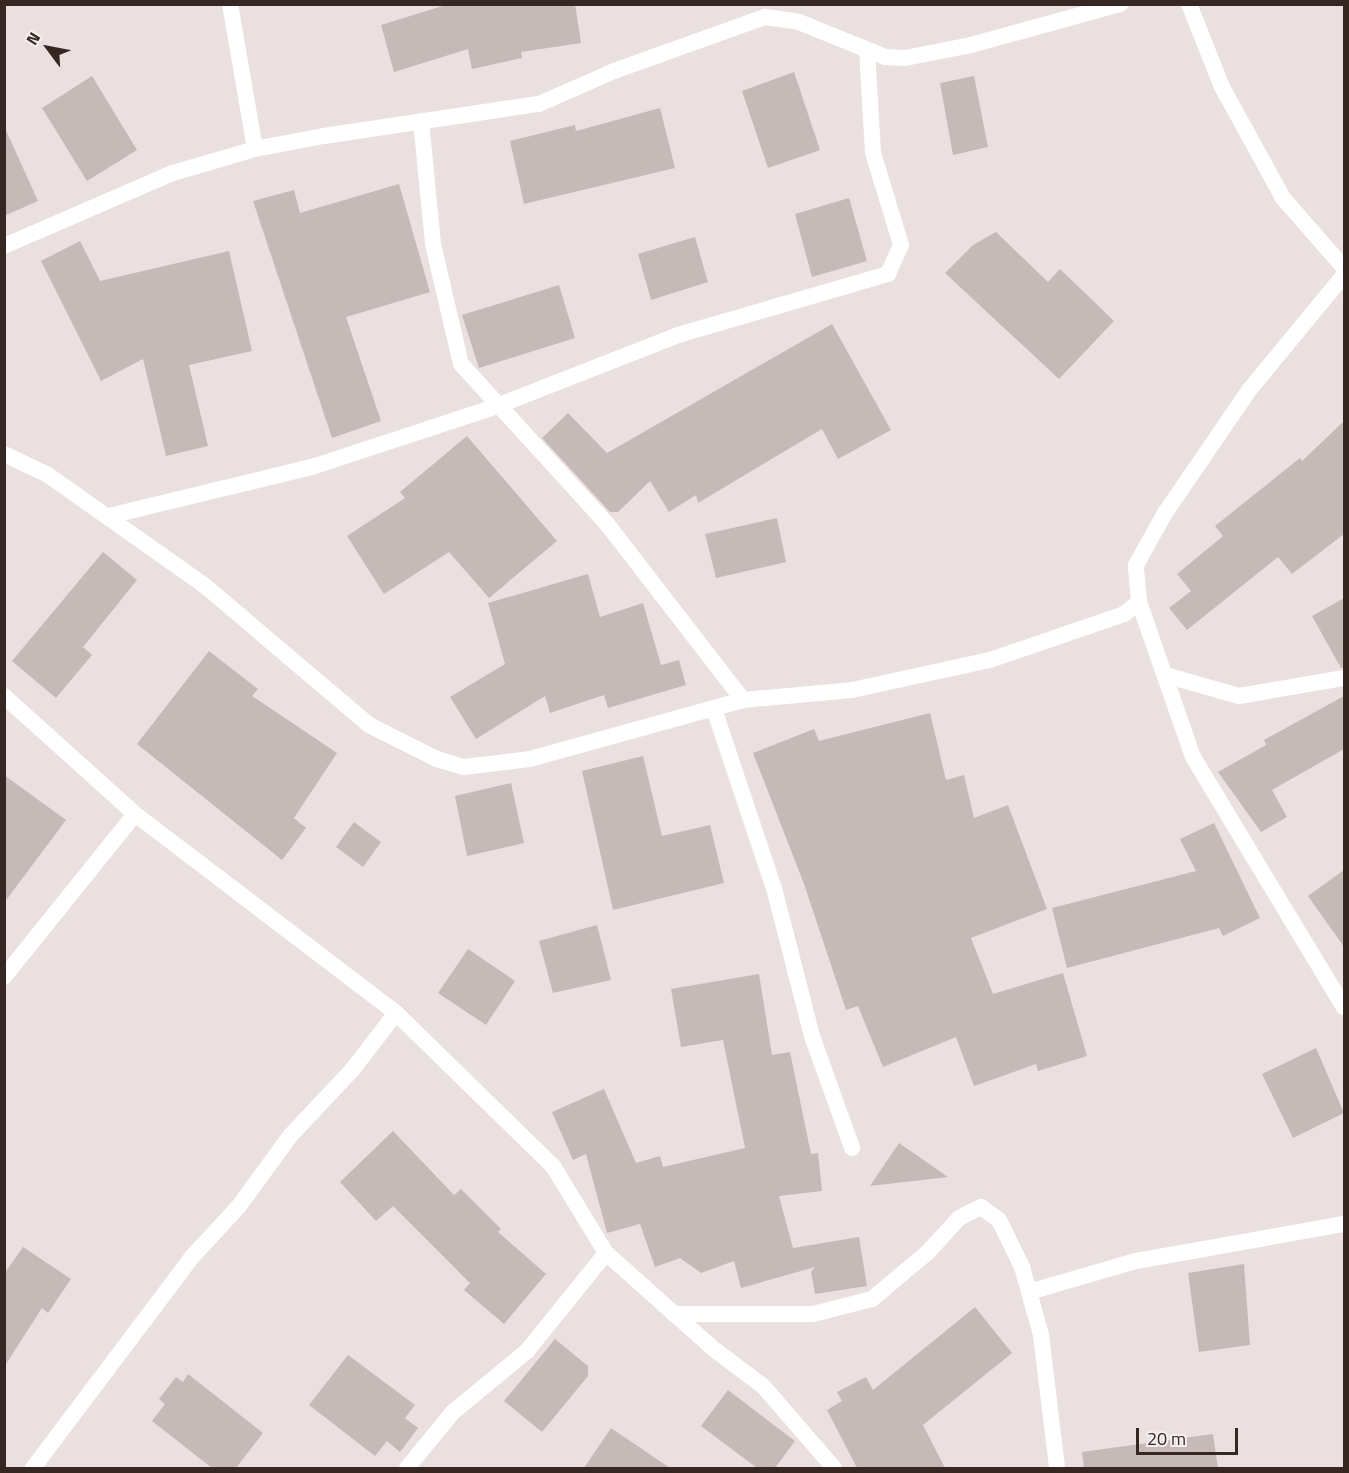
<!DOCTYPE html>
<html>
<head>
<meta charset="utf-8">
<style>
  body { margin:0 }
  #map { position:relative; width:1349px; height:1473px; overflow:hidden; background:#e9e0df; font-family:"Titillium Web",sans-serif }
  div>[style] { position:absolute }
  .building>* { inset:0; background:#c6bab8 }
  .minor>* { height:16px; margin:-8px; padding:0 8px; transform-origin:8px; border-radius:8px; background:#fff }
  span { translate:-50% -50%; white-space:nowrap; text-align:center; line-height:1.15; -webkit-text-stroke:5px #f6efef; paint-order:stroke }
  .frame { position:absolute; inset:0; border:6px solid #372722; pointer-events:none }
  .north { position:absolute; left:18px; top:18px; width:60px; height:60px; -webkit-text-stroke:4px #f6efef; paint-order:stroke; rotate:302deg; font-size:16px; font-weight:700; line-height:24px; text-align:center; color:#372722 }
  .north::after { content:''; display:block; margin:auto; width:21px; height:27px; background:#372722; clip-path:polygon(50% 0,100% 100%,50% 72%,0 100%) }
  .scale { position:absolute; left:1136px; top:1428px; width:102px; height:27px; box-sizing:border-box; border:3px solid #372722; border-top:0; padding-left:8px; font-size:18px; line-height:21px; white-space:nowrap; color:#372722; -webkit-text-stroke:4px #f6efef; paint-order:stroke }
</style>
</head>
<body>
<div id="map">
  <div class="building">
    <div style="clip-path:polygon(449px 4px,575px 4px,581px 43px,521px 52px,522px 58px,472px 69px,468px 49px,394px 72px,381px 25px)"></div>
    <div style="clip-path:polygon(794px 72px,820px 150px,768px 168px,742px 91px)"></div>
    <div style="clip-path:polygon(92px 76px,137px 150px,87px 181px,42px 108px)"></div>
    <div style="clip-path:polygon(974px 76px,988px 147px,953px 155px,940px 83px)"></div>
    <div style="clip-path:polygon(660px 108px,675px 168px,524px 204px,510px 141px,575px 125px,576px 131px)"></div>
    <div style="clip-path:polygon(4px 126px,38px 201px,4px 216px)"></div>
    <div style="clip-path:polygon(399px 184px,430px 292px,346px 317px,381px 421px,332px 438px,253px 201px,294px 190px,300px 213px)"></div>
    <div style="clip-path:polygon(849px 198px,867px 261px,812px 277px,795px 214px)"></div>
    <div style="clip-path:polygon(996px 232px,1048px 282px,1060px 269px,1114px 321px,1059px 379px,945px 273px,973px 245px)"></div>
    <div style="clip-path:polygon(695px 237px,708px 282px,651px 300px,638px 254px)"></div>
    <div style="clip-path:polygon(80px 241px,100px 281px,229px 251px,252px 351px,189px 365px,208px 446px,166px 456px,143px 359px,101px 381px,41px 261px)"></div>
    <div style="clip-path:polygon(559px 285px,575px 338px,479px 368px,462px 315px)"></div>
    <div style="clip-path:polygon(832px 324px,891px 430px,838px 459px,822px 429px,698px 503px,696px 495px,669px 512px,650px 481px,618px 512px,610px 512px,542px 438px,568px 413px,607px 453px)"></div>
    <div style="clip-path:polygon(1344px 421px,1344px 534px,1292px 574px,1278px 557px,1187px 630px,1169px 608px,1191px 591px,1177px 574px,1223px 536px,1215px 526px,1300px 458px,1302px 461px)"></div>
    <div style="clip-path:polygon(467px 436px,557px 541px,489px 598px,449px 552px,384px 594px,347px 536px,405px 498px,400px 492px)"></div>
    <div style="clip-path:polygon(777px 518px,786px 562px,716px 578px,705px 534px)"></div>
    <div style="clip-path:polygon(103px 552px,137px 580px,83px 647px,92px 655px,56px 698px,12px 661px)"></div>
    <div style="clip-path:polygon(588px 574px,600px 617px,643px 603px,661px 665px,679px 660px,686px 685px,608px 708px,604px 695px,550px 713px,545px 696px,476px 739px,450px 697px,505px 664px,488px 603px)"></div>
    <div style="clip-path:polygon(1344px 598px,1344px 668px,1341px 668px,1312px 616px)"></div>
    <div style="clip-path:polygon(209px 651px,258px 689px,252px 696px,337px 753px,294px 818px,306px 828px,282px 860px,137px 744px)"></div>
    <div style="clip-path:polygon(1344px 696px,1344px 749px,1272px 790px,1287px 817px,1261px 832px,1218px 772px,1266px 745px,1264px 740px)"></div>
    <div style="clip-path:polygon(930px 713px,946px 780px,964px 775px,974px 818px,1008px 805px,1047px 909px,971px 938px,993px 994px,1063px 973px,1087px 1056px,1038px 1071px,1036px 1064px,974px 1086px,956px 1037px,883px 1067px,858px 1006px,846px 1010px,804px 884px,753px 753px,814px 729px,819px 741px)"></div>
    <div style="clip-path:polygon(643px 756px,662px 836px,710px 825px,724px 883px,613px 910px,582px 771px)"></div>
    <div style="clip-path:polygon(4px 775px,66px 820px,4px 903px)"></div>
    <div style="clip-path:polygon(511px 783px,524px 843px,467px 856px,455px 796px)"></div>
    <div style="clip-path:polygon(354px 822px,381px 842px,363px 867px,336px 847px)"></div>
    <div style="clip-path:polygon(1214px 823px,1260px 918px,1223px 936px,1219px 928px,1067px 968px,1052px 908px,1196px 871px,1180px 839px)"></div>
    <div style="clip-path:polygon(1344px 870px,1344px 947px,1308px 896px)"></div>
    <div style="clip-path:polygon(597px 925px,611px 980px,553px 993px,539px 941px)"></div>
    <div style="clip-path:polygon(468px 949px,515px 981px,486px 1025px,438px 993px)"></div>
    <div style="clip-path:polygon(759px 974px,772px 1055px,790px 1052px,811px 1154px,818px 1153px,822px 1191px,779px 1196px,793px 1248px,859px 1237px,867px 1286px,815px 1294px,811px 1272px,815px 1267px,741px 1288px,734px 1261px,701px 1273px,680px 1258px,655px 1267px,640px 1224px,607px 1233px,586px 1154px,573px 1160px,552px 1112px,604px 1089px,636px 1163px,660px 1156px,663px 1167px,745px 1148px,723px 1040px,681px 1047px,671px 989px)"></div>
    <div style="clip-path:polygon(1316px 1048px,1344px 1113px,1293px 1138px,1262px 1074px)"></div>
    <div style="clip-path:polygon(393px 1131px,454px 1195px,461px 1189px,501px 1229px,498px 1232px,546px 1274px,504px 1324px,464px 1290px,470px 1283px,393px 1206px,376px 1221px,340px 1182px)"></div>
    <div style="clip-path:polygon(899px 1143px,948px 1177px,870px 1186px)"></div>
    <div style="clip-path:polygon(23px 1247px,71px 1279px,48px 1313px,42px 1308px,4px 1367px,4px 1274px)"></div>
    <div style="clip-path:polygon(1244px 1264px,1250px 1345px,1199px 1352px,1188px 1273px)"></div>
    <div style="clip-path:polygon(975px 1307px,1012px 1353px,923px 1425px,945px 1468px,857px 1468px,827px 1410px,842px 1401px,837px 1392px,866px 1377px,873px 1390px)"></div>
    <div style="clip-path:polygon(555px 1339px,588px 1366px,588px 1376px,542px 1432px,504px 1401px)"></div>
    <div style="clip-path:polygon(348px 1355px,415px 1405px,405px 1418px,418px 1428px,400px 1452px,387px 1441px,375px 1456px,309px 1405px)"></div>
    <div style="clip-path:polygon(188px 1374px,263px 1433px,236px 1468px,212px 1468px,152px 1421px,165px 1404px,159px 1399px,176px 1377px,183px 1382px)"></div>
    <div style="clip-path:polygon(728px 1390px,795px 1441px,775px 1468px,757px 1468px,701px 1426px)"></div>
    <div style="clip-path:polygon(611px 1428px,670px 1468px,584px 1468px)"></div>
    <div style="clip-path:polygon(1213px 1434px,1218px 1468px,1084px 1468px,1082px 1452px)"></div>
  </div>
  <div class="minor">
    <div style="left:230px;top:4px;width:147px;rotate:80.2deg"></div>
    <div style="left:1189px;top:4px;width:89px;rotate:68.3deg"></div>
    <div style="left:1222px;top:87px;width:127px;rotate:61.2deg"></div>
    <div style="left:1283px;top:198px;width:93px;rotate:48.9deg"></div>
    <div style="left:421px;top:121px;width:124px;rotate:84.4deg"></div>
    <div style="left:433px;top:244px;width:123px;rotate:76.9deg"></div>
    <div style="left:461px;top:364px;width:217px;rotate:47.6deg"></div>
    <div style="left:607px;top:524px;width:222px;rotate:52.3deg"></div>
    <div style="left:4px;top:246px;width:184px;rotate:-23.4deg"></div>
    <div style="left:173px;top:173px;width:85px;rotate:-16.3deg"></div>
    <div style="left:255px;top:149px;width:70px;rotate:-10.7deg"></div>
    <div style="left:324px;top:136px;width:217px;rotate:-8.5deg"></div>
    <div style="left:539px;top:104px;width:82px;rotate:-23.7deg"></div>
    <div style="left:614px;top:71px;width:160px;rotate:-19.7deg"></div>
    <div style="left:765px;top:17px;width:34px;rotate:8deg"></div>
    <div style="left:799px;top:22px;width:93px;rotate:22.1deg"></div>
    <div style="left:885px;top:57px;width:20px;rotate:3deg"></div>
    <div style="left:905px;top:58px;width:67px;rotate:-11.1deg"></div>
    <div style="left:971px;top:45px;width:155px;rotate:-15.4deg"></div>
    <div style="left:4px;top:454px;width:49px;rotate:25.5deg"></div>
    <div style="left:48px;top:475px;width:191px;rotate:35.2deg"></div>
    <div style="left:204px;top:585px;width:216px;rotate:40.3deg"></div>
    <div style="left:369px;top:725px;width:76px;rotate:26.6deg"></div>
    <div style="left:437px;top:759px;width:28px;rotate:17deg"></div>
    <div style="left:464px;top:767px;width:66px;rotate:-6.9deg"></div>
    <div style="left:530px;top:759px;width:221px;rotate:-15.5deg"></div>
    <div style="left:743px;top:700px;width:109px;rotate:-5.2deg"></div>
    <div style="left:852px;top:690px;width:141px;rotate:-12.3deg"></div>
    <div style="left:990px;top:660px;width:142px;rotate:-18.9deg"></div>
    <div style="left:1124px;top:614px;width:19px;rotate:-39deg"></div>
    <div style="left:1139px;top:602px;width:37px;rotate:-95deg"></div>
    <div style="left:1136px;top:565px;width:60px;rotate:-60.9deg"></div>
    <div style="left:1165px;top:513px;width:150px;rotate:-55.6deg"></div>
    <div style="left:1250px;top:389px;width:148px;rotate:-50.5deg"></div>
    <div style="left:109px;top:516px;width:209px;rotate:-13.6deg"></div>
    <div style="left:312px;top:467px;width:195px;rotate:-18.2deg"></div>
    <div style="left:497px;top:406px;width:194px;rotate:-21.4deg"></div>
    <div style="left:678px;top:335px;width:219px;rotate:-16.2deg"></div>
    <div style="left:888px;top:274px;width:32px;rotate:-66deg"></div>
    <div style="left:901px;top:245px;width:96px;rotate:-106.9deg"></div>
    <div style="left:873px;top:153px;width:103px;rotate:-93.3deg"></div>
    <div style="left:1139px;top:602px;width:164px;rotate:70.8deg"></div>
    <div style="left:1193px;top:757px;width:292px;rotate:58.9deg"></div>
    <div style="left:1165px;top:675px;width:77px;rotate:15.8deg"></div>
    <div style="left:1239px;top:696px;width:107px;rotate:-9.7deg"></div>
    <div style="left:4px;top:696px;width:176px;rotate:42deg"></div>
    <div style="left:135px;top:814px;width:328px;rotate:37.3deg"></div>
    <div style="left:396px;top:1013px;width:219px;rotate:44.3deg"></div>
    <div style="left:553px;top:1166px;width:102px;rotate:58.7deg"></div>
    <div style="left:606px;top:1253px;width:146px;rotate:41.7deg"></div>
    <div style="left:715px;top:1350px;width:60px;rotate:36.9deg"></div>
    <div style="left:763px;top:1386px;width:108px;rotate:49.1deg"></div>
    <div style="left:714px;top:709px;width:189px;rotate:71.5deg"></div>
    <div style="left:774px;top:888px;width:153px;rotate:75.6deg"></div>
    <div style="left:812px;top:1036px;width:119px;rotate:70.3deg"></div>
    <div style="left:4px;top:977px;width:209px;rotate:-51.2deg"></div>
    <div style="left:1029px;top:1292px;width:111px;rotate:-16.2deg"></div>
    <div style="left:1136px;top:1261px;width:211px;rotate:-10.1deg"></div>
    <div style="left:674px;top:1314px;width:139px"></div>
    <div style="left:813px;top:1314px;width:61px;rotate:-14.3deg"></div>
    <div style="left:872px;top:1299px;width:73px;rotate:-40deg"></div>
    <div style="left:928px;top:1252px;width:46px;rotate:-47.6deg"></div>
    <div style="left:959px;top:1218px;width:25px;rotate:-27deg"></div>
    <div style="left:981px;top:1207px;width:22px;rotate:36deg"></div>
    <div style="left:999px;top:1220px;width:52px;rotate:63.9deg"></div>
    <div style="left:1022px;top:1267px;width:71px;rotate:74.4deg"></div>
    <div style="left:1041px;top:1335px;width:134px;rotate:83.1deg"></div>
    <div style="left:33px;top:1468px;width:264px;rotate:-53deg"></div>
    <div style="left:192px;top:1257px;width:69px;rotate:-47.3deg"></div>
    <div style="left:239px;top:1206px;width:87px;rotate:-53.9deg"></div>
    <div style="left:290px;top:1136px;width:91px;rotate:-46.8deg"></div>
    <div style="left:352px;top:1070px;width:72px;rotate:-52.3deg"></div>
    <div style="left:407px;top:1468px;width:72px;rotate:-50.6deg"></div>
    <div style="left:453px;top:1412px;width:96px;rotate:-39.5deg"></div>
    <div style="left:527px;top:1351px;width:126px;rotate:-51.1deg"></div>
  </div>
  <div class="frame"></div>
  <div class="north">N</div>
  <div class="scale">20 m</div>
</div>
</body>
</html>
